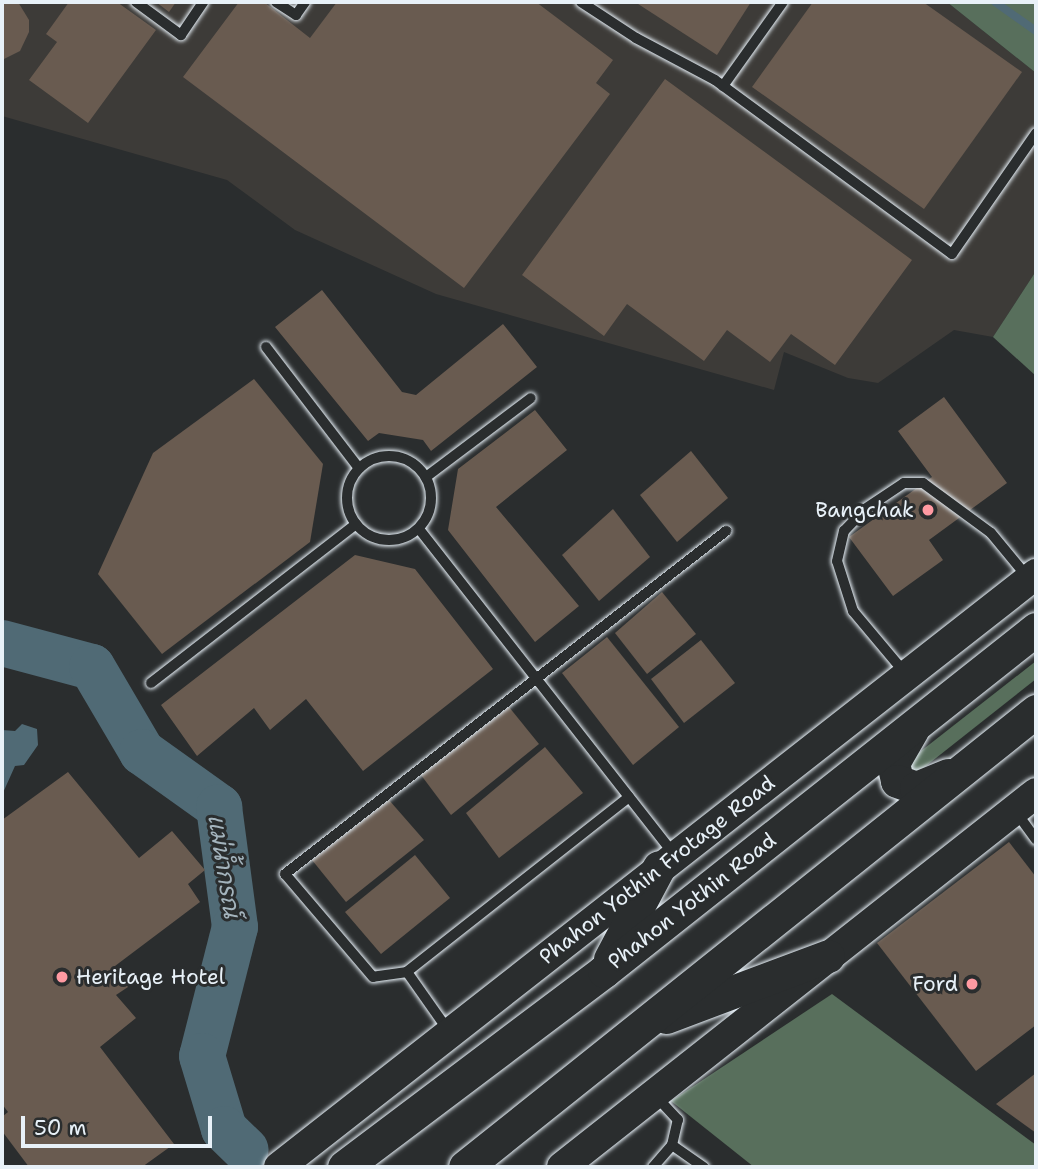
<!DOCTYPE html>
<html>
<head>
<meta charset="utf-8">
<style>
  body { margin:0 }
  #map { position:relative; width:1038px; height:1169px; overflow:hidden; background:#2a2d2e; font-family:"Shantell Sans","Playpen Sans Thai",sans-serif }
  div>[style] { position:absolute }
  .built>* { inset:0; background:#3d3b38 }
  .green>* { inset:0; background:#586f5c }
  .water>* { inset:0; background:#506a75 }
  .stream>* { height:8px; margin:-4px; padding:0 4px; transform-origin:4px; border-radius:4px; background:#506a75 }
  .river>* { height:46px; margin:-23px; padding:0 23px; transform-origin:23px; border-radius:23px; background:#506a75 }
  .building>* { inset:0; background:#695b50 }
  .roads { filter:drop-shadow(0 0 2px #e8f1f8) drop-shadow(0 0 2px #e8f1f8) }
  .lane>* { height:10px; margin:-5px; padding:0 5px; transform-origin:5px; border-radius:5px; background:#2a2d2e }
  .lane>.ring { margin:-5px; padding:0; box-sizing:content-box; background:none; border:10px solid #2a2d2e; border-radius:50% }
  .secondary>* { height:30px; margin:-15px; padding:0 15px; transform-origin:15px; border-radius:15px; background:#2a2d2e }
  .primary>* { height:33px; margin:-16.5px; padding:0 16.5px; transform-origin:16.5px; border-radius:16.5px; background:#2a2d2e }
  .dots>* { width:19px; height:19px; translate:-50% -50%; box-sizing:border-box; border:4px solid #2a2d2e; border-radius:50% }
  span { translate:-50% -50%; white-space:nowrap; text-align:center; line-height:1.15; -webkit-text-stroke:6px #2a2d2e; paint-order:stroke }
  .poi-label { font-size:21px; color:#e8f1f8 }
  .right { translate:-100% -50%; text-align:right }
  .left { translate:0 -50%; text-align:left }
  .street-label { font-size:21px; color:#e8f1f8 }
  .water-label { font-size:23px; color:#a4b4bd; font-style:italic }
  .frame { position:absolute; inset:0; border:4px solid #e8f1f8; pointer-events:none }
  .scale { position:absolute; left:21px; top:1116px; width:191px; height:32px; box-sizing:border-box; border:4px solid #e8f1f8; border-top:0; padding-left:9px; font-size:21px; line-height:24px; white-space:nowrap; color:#e8f1f8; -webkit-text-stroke:5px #2a2d2e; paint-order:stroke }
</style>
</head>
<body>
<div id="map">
  <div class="built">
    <div style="clip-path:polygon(2px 2px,947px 2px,1036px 73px,1036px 271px,993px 337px,954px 330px,878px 383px,848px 378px,784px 352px,774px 390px,436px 294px,295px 230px,227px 180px,2px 116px)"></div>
  </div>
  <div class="green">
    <div style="clip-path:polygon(947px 2px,1036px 2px,1036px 73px)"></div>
    <div style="clip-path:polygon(1036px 271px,1036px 376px,993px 337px)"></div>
    <div style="clip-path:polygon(1036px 661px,1036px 679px,912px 777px,907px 762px)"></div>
    <div style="clip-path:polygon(832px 994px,1036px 1145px,1036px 1167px,754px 1167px,671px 1101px)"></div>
  </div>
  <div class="water">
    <div style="clip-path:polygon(22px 724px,37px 729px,38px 745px,24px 765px,15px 766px,2px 795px,2px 730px,15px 731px)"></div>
  </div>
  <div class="stream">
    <div style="left:995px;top:2px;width:50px;rotate:35.3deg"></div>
  </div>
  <div class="river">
    <div style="left:2px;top:643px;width:93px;rotate:14.9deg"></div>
    <div style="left:92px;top:667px;width:99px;rotate:59.5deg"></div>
    <div style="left:142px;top:752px;width:95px;rotate:35.5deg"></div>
    <div style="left:219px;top:807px;width:121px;rotate:82.4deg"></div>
    <div style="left:235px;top:927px;width:133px;rotate:104.3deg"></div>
    <div style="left:202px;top:1056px;width:76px;rotate:73.2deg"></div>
    <div style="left:224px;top:1129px;width:30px;rotate:44deg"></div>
  </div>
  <div class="building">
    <div style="clip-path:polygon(2px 2px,18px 2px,29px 20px,29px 32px,20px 51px,2px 60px)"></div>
    <div style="clip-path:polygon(69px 2px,117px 2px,156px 30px,88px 123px,29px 80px,57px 42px,46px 34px)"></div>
    <div style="clip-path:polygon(156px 2px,176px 2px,169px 12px)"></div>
    <div style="clip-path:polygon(239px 2px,264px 2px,310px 38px,337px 2px,536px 2px,613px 60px,596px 83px,610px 94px,464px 288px,183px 77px)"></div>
    <div style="clip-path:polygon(635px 2px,751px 2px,717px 55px)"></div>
    <div style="clip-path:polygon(813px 2px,923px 2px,1022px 72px,924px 209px,752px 87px)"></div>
    <div style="clip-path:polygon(665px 79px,912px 260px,835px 365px,791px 334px,770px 362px,727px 330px,704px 361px,627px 304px,604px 336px,522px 275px)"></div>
    <div style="clip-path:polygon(322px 290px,402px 392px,416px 395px,503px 324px,537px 367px,431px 451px,423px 440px,379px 433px,368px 441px,275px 327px)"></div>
    <div style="clip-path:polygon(254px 379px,323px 464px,310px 542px,162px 654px,98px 574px,153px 453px)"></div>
    <div style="clip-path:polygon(944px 397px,1007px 483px,929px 540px,943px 560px,893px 596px,849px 537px,932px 477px,898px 431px)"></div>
    <div style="clip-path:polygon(535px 410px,567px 450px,496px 507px,579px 606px,535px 642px,448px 530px,458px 469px)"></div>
    <div style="clip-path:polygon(691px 451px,728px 498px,677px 542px,640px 495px)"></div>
    <div style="clip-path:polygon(613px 509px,650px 557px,599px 601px,562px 555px)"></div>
    <div style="clip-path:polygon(355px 555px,415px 569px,493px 669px,363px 771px,306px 699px,270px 730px,254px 708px,197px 756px,161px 705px)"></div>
    <div style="clip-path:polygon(662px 592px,696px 634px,647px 674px,615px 633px)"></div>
    <div style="clip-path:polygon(607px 637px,679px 727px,633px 765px,562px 673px)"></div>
    <div style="clip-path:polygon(701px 640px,735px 683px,684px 723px,651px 679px)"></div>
    <div style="clip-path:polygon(509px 707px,539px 744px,451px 815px,421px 775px)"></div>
    <div style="clip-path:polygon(545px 747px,583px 793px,499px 858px,466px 813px)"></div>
    <div style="clip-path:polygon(68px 772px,139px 858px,172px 831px,205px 870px,188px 884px,200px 902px,115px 966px,128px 987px,116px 995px,136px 1018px,100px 1047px,174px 1144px,142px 1167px,29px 1167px,2px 1131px,2px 1117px,8px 1112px,2px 1104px,2px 820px)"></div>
    <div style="clip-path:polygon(389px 800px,424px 840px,346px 902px,312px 860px)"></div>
    <div style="clip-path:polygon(1009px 842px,1036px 877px,1036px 1025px,976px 1071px,877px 943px)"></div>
    <div style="clip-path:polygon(415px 855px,450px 898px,381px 954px,345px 912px)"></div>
    <div style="clip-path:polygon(1036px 1073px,1036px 1133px,996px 1104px)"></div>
  </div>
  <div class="roads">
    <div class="lane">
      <div style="left:136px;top:2px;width:56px;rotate:36.3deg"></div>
      <div style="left:181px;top:35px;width:40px;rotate:-56deg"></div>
      <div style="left:276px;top:2px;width:24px;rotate:33deg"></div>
      <div style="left:296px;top:15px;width:16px;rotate:-55deg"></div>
      <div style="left:581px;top:2px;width:66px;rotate:33.2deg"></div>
      <div style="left:636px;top:38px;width:89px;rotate:28deg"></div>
      <div style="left:715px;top:80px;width:294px;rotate:36.3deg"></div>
      <div style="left:952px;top:254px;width:147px;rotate:-55.2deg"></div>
      <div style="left:723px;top:86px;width:103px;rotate:-54.5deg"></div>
      <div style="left:266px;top:347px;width:153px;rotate:52.5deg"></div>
      <div class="ring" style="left:347px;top:456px;width:74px;height:74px"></div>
      <div style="left:426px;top:477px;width:131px;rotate:-37deg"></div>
      <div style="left:419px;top:529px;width:415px;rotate:51.9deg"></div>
      <div style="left:905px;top:673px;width:81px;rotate:-130deg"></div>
      <div style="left:853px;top:611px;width:52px;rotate:-107.7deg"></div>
      <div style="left:837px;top:561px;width:31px;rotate:-77deg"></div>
      <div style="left:844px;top:531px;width:30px;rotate:-46deg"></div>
      <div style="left:865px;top:509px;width:47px;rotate:-33.7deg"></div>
      <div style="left:904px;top:483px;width:19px"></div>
      <div style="left:923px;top:483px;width:84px;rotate:36.3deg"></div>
      <div style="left:991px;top:533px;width:60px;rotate:50.4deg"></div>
      <div style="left:151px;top:683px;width:259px;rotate:-37.8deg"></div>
      <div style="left:629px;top:797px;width:283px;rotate:141.8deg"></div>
      <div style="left:407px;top:972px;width:34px;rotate:172deg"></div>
      <div style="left:373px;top:977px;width:135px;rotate:-130.5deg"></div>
      <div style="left:285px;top:874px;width:559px;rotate:-37.87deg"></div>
      <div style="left:1016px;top:812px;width:34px;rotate:54deg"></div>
      <div style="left:407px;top:972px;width:75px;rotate:54.8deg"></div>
      <div style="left:672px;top:1145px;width:39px;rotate:35deg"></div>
      <div style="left:653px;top:1167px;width:29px;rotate:-49deg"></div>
      <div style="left:672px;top:1145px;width:26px;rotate:-77deg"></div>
      <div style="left:678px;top:1120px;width:34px;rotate:-133deg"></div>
    </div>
    <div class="secondary">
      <div style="left:279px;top:1167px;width:962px;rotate:-38.07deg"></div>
      <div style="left:562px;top:1167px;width:604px;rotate:-38.27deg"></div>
    </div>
    <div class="primary">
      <div style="left:912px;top:730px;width:38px;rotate:120deg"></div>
      <div style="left:893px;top:763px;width:18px;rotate:77deg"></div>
      <div style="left:897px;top:781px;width:20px;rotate:20deg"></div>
      <div style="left:916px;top:788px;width:35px;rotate:-22deg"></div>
      <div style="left:610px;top:959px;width:104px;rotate:-62deg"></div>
      <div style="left:666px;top:1017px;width:173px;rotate:-20.6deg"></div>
      <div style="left:344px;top:1167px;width:326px;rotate:-37deg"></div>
      <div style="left:604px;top:971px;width:551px;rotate:-38.37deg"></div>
      <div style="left:465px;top:1167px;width:731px;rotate:-38.61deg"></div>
    </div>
  </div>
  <div class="dots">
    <div style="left:928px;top:510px;background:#ff9aa2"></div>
    <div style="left:62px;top:977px;background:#ff9aa2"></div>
    <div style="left:972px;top:984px;background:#ff9aa2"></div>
  </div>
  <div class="poi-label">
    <span class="right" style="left:914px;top:510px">Bangchak</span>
    <span class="left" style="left:76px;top:977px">Heritage Hotel</span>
    <span class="right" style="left:958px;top:984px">Ford</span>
  </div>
  <div class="street-label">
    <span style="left:657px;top:870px;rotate:-38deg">Phahon Yothin Frotage Road</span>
    <span style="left:692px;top:901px;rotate:-38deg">Phahon Yothin Road</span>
  </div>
  <div class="water-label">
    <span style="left:224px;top:866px;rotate:81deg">แม่น้ำกรณ์</span>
  </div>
  <div class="frame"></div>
  <div class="scale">50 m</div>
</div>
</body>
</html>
